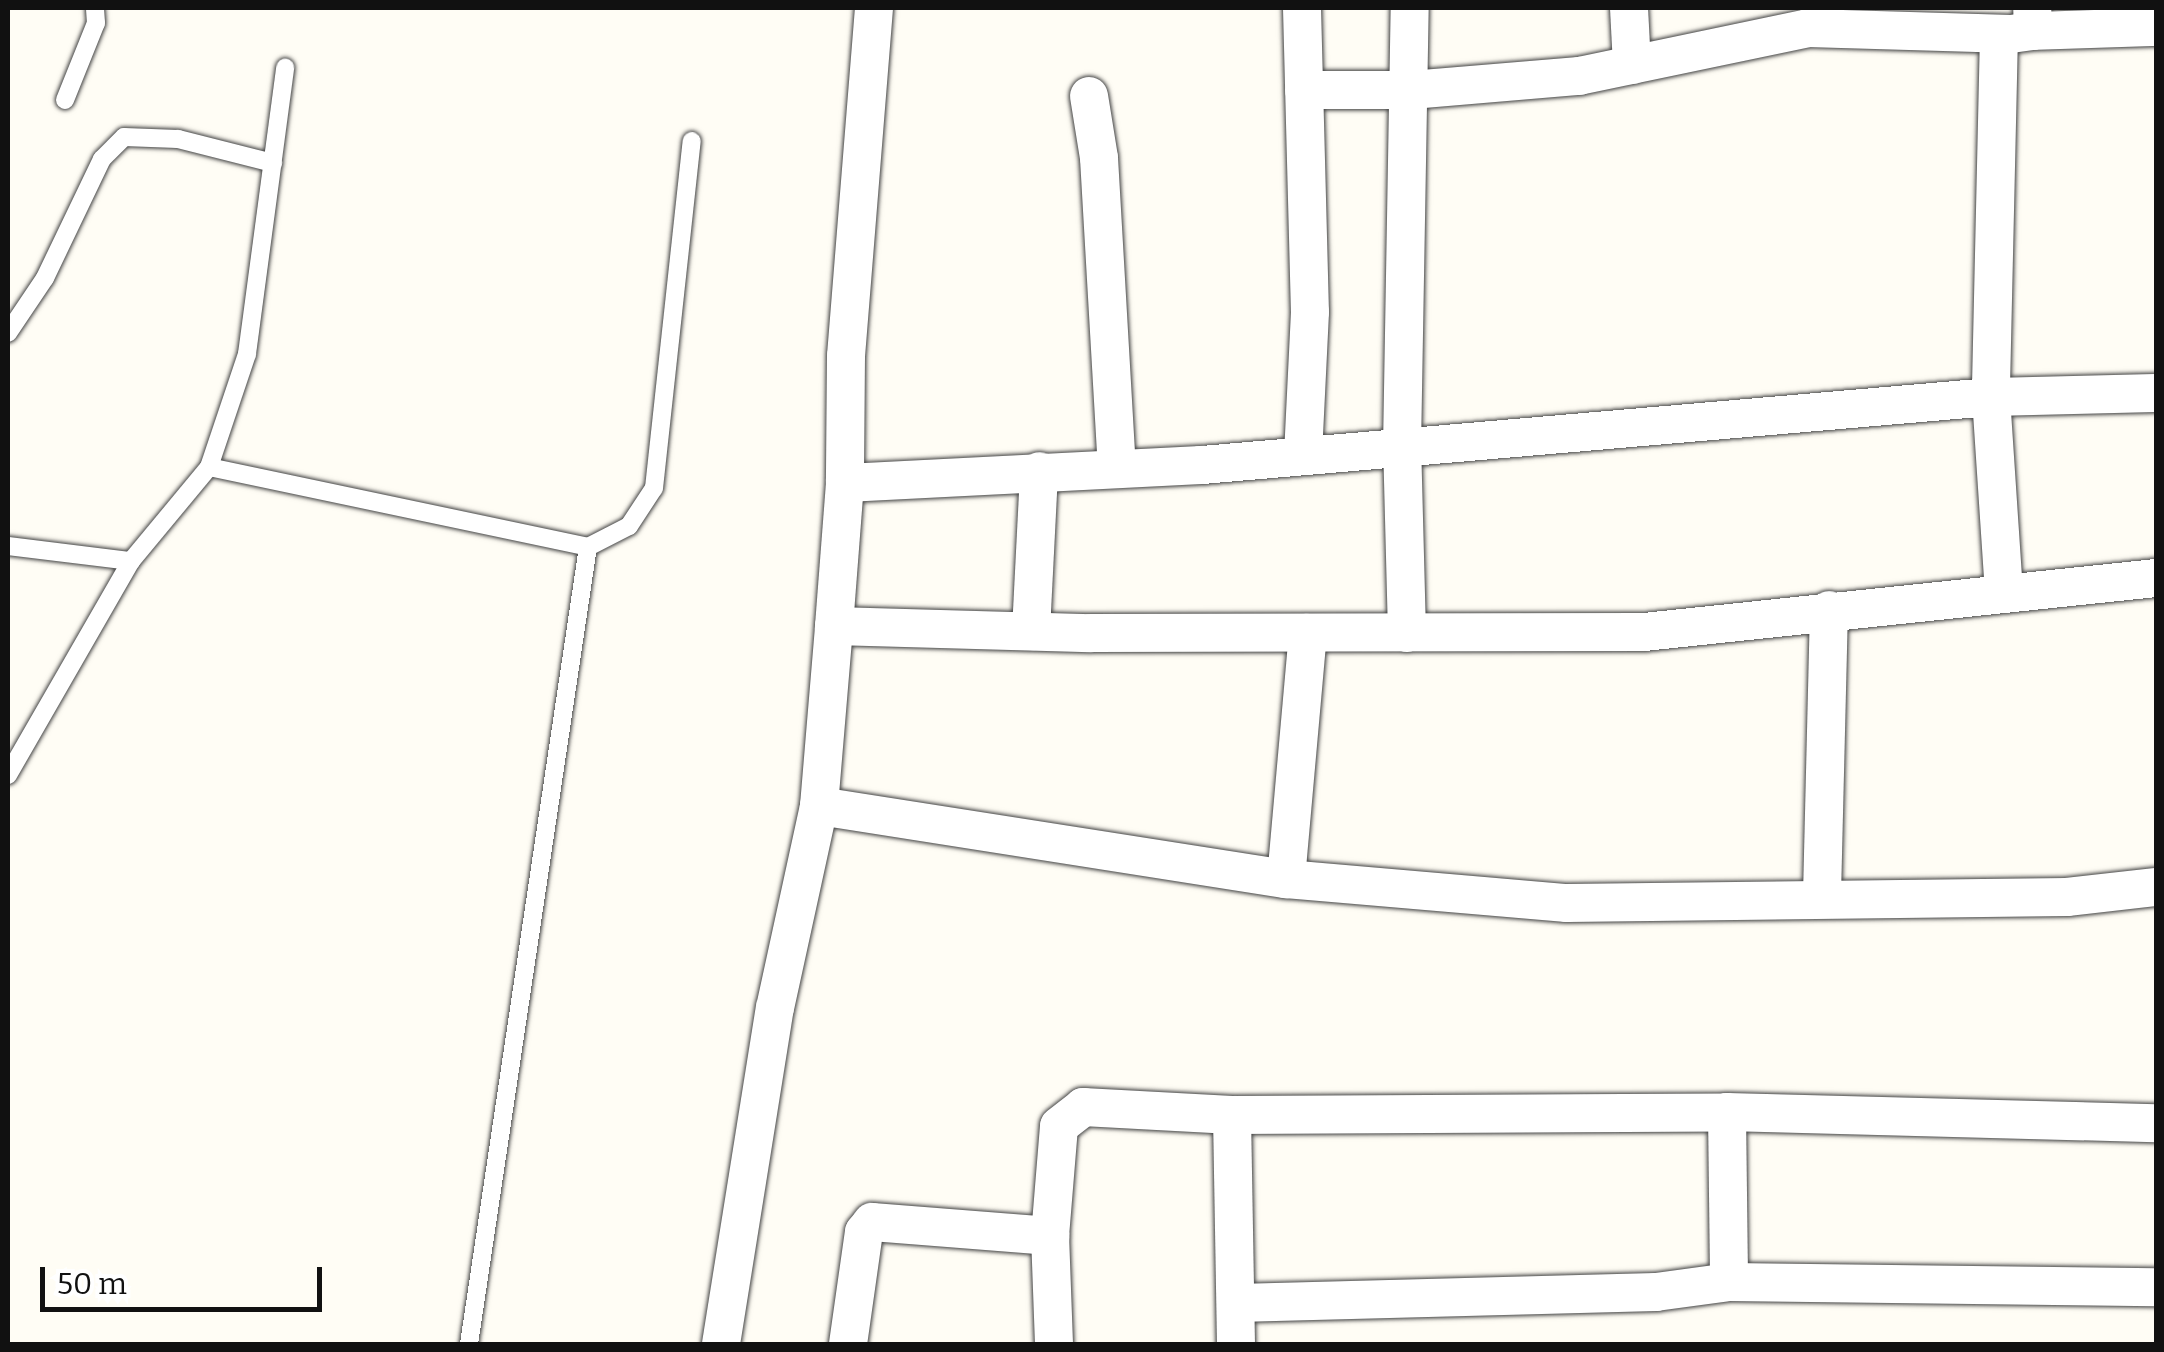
<!DOCTYPE html>
<html>
<head>
<meta charset="utf-8">
<style>
  body { margin:0 }
  #map { position:relative; width:2164px; height:1352px; overflow:hidden; background:#fffdf5; font-family:Bitter,serif }
  div>[style] { position:absolute }
  .roads { filter:drop-shadow(0 0 2px #444) drop-shadow(0 0 2px #444) }
  .service>* { height:18px; margin:-9px; padding:0 9px; transform-origin:9px; border-radius:9px; background:#fff }
  .minor>* { height:38px; margin:-19px; padding:0 19px; transform-origin:19px; border-radius:19px; background:#fff }
  span { translate:-50% -50%; white-space:nowrap; text-align:center; line-height:1.15; -webkit-text-stroke:10px #fff; paint-order:stroke }
  .frame { position:absolute; inset:0; border:10px solid #111; pointer-events:none }
  .scale { position:absolute; left:40px; top:1267px; width:282px; height:45px; box-sizing:border-box; border:5px solid #111; border-top:0; padding-left:12px; font-size:30px; line-height:35px; white-space:nowrap; color:#111; -webkit-text-stroke:8px #fff; paint-order:stroke }
</style>
</head>
<body>
<div id="map">
  <div class="roads">
    <div class="service">
      <div style="left:65px;top:100px;width:83px;rotate:-68.1deg"></div>
      <div style="left:96px;top:23px;width:15px;rotate:-94deg"></div>
      <div style="left:8px;top:333px;width:66px;rotate:-56.1deg"></div>
      <div style="left:45px;top:278px;width:132px;rotate:-64.4deg"></div>
      <div style="left:102px;top:159px;width:31px;rotate:-45deg"></div>
      <div style="left:124px;top:137px;width:54px;rotate:2.1deg"></div>
      <div style="left:178px;top:139px;width:98px;rotate:14.2deg"></div>
      <div style="left:209px;top:467px;width:387px;rotate:11.9deg"></div>
      <div style="left:588px;top:547px;width:46px;rotate:-27.1deg"></div>
      <div style="left:629px;top:526px;width:45px;rotate:-56.7deg"></div>
      <div style="left:654px;top:488px;width:349px;rotate:-83.8deg"></div>
      <div style="left:8px;top:546px;width:124px;rotate:7deg"></div>
      <div style="left:8px;top:775px;width:247px;rotate:-60.1deg"></div>
      <div style="left:131px;top:561px;width:122px;rotate:-50.3deg"></div>
      <div style="left:209px;top:467px;width:119px;rotate:-71.4deg"></div>
      <div style="left:247px;top:354px;width:289px;rotate:-82.4deg"></div>
      <div style="left:469px;top:1344px;width:806px;rotate:-81.51deg"></div>
    </div>
    <div class="minor">
      <div style="left:874px;top:8px;width:349px;rotate:94.6deg"></div>
      <div style="left:846px;top:356px;width:127px;rotate:90.5deg"></div>
      <div style="left:845px;top:483px;width:357px;rotate:-2.9deg"></div>
      <div style="left:1202px;top:465px;width:792px;rotate:-4.93deg"></div>
      <div style="left:1991px;top:397px;width:165px;rotate:-1.4deg"></div>
      <div style="left:1302px;top:8px;width:304px;rotate:88.5deg"></div>
      <div style="left:1310px;top:312px;width:143px;rotate:92.8deg"></div>
      <div style="left:1629px;top:8px;width:57px;rotate:87deg"></div>
      <div style="left:2033px;top:31px;width:123px;rotate:-1.9deg"></div>
      <div style="left:1999px;top:34px;width:363px;rotate:91.3deg"></div>
      <div style="left:1991px;top:397px;width:195px;rotate:86.2deg"></div>
      <div style="left:1304px;top:90px;width:107px"></div>
      <div style="left:1411px;top:90px;width:169px;rotate:-4.8deg"></div>
      <div style="left:1579px;top:76px;width:234px;rotate:-11.8deg"></div>
      <div style="left:1808px;top:28px;width:203px;rotate:1.7deg"></div>
      <div style="left:2011px;top:34px;width:22px;rotate:-8deg"></div>
      <div style="left:2033px;top:31px;width:23px;rotate:-92deg"></div>
      <div style="left:1089px;top:96px;width:63px;rotate:80.8deg"></div>
      <div style="left:1099px;top:158px;width:310px;rotate:86.7deg"></div>
      <div style="left:834px;top:626px;width:143px;rotate:-85.6deg"></div>
      <div style="left:1031px;top:631px;width:160px;rotate:-87.1deg"></div>
      <div style="left:1407px;top:633px;width:185px;rotate:-91.5deg"></div>
      <div style="left:1402px;top:448px;width:440px;rotate:-89deg"></div>
      <div style="left:819px;top:806px;width:473px;rotate:8.9deg"></div>
      <div style="left:1286px;top:879px;width:282px;rotate:4.9deg"></div>
      <div style="left:1567px;top:903px;width:500px;rotate:-0.69deg"></div>
      <div style="left:2067px;top:897px;width:90px;rotate:-6.4deg"></div>
      <div style="left:1286px;top:879px;width:247px;rotate:-84.9deg"></div>
      <div style="left:1822px;top:895px;width:285px;rotate:-88.6deg"></div>
      <div style="left:1727px;top:1112px;width:170px;rotate:89.3deg"></div>
      <div style="left:1232px;top:1115px;width:229px;rotate:89deg"></div>
      <div style="left:1237px;top:1303px;width:419px;rotate:-1.5deg"></div>
      <div style="left:1656px;top:1292px;width:74px;rotate:-7.8deg"></div>
      <div style="left:1729px;top:1282px;width:427px;rotate:0.7deg"></div>
      <div style="left:721px;top:1344px;width:340px;rotate:-80.9deg"></div>
      <div style="left:775px;top:1008px;width:207px;rotate:-77.7deg"></div>
      <div style="left:819px;top:806px;width:181px;rotate:-85.2deg"></div>
      <div style="left:834px;top:626px;width:257px;rotate:1.6deg"></div>
      <div style="left:1091px;top:633px;width:553px;rotate:-0.1deg"></div>
      <div style="left:1644px;top:632px;width:515px;rotate:-6.02deg"></div>
      <div style="left:848px;top:1344px;width:113px;rotate:-81.9deg"></div>
      <div style="left:864px;top:1232px;width:13px;rotate:-51deg"></div>
      <div style="left:872px;top:1222px;width:179px;rotate:4.5deg"></div>
      <div style="left:1054px;top:1344px;width:108px;rotate:-92.1deg"></div>
      <div style="left:1050px;top:1236px;width:110px;rotate:-85.3deg"></div>
      <div style="left:1059px;top:1126px;width:31px;rotate:-38deg"></div>
      <div style="left:1083px;top:1107px;width:149px;rotate:3.1deg"></div>
      <div style="left:1232px;top:1115px;width:495px;rotate:-0.3deg"></div>
      <div style="left:1727px;top:1112px;width:429px;rotate:1.5deg"></div>
    </div>
  </div>
  <div class="frame"></div>
  <div class="scale">50 m</div>
</div>
</body>
</html>
